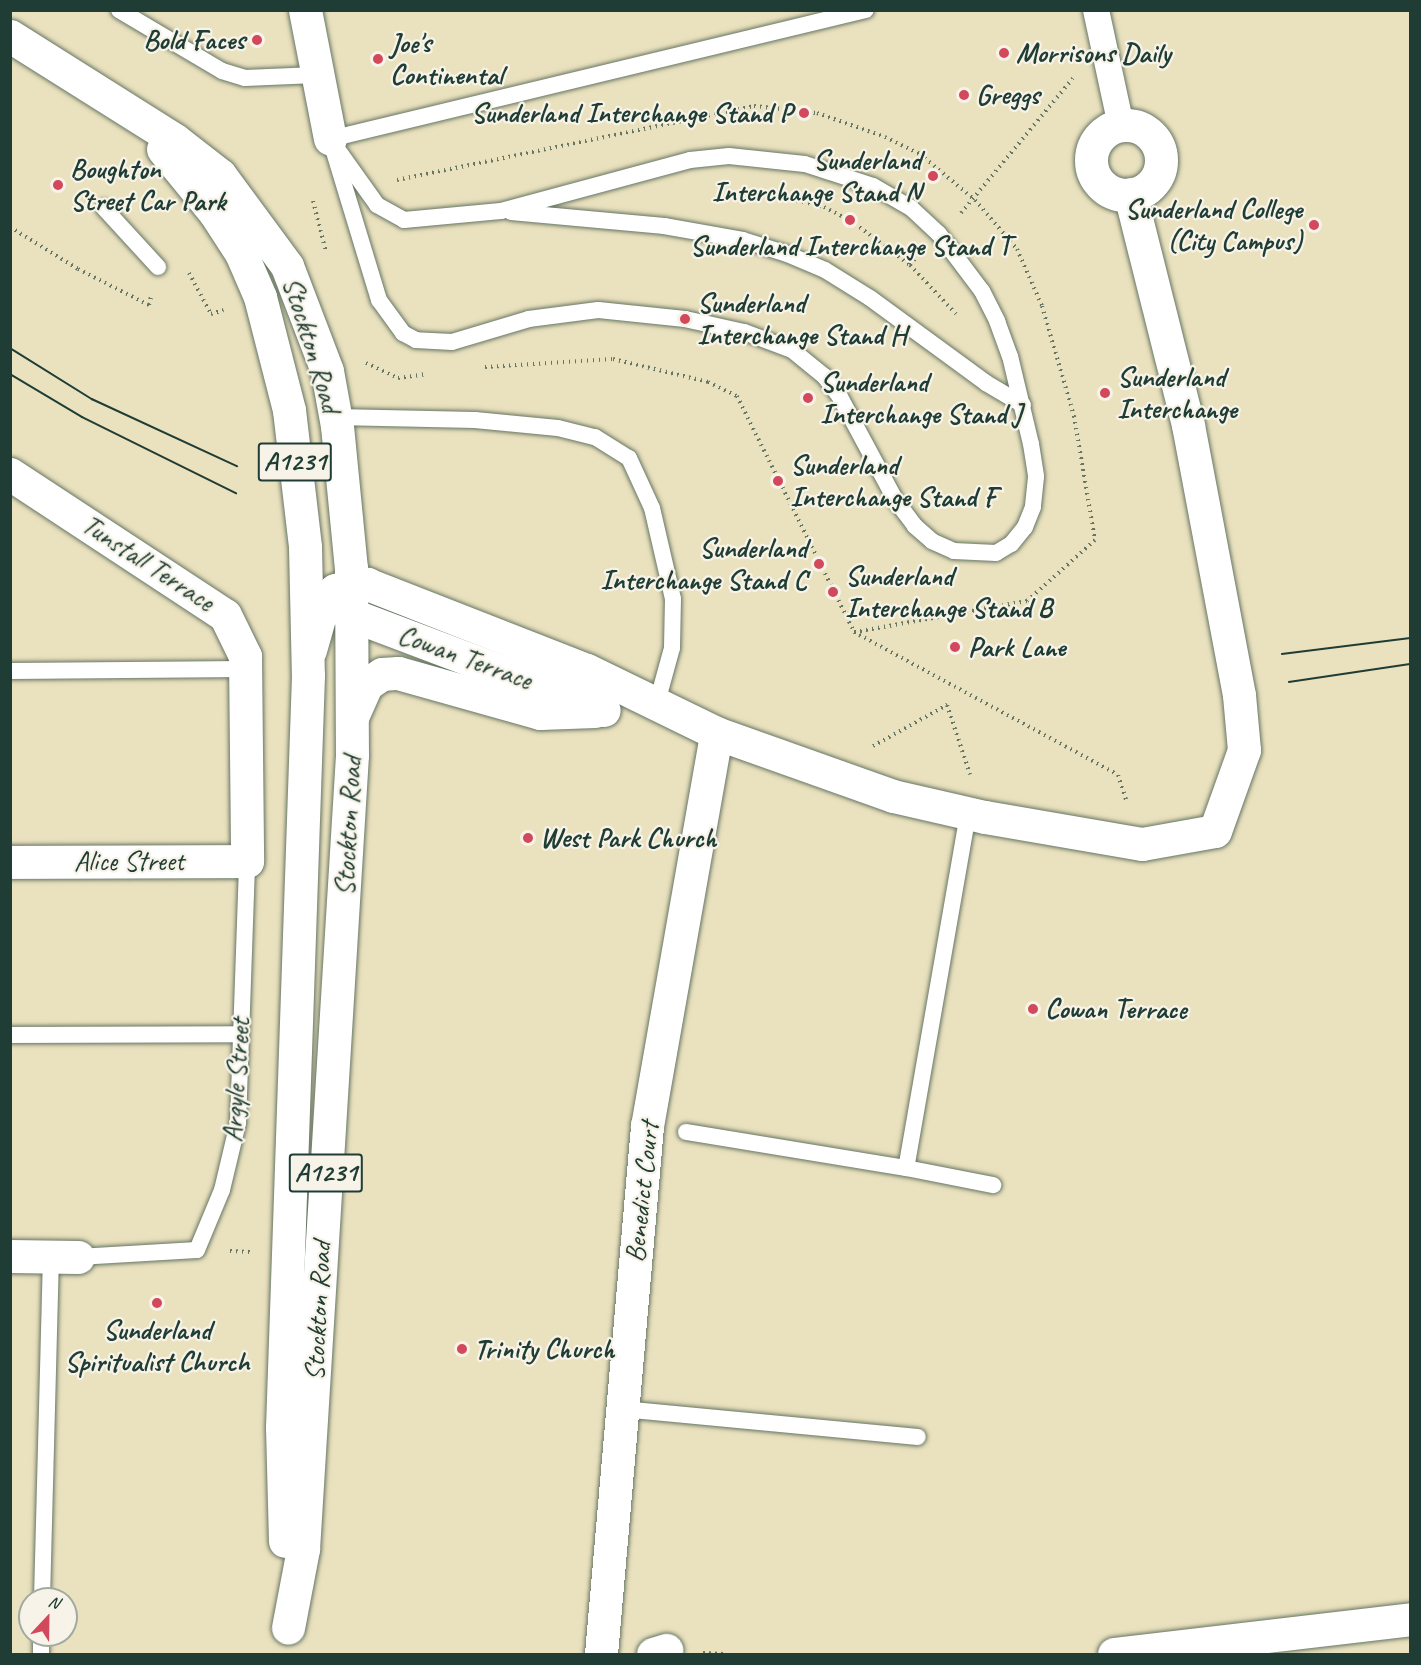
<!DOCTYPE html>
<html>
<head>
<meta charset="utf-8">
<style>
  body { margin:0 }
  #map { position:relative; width:1421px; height:1665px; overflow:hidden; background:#eae1be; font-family:Caveat,sans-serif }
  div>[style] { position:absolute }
  .path>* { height:4px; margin-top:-2px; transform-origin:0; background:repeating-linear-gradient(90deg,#667664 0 1.5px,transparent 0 6px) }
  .roads { filter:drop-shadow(0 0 2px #667664) drop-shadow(0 0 2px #667664) }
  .service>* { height:16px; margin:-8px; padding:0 8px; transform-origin:8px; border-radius:8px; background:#fff }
  .pedestrian>* { height:26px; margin:-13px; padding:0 13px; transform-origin:13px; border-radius:13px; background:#fff }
  .minor>* { height:33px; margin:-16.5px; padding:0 16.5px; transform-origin:16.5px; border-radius:16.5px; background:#fff }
  .minor>.ring { margin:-16.5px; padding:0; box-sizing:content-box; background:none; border:33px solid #fff; border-radius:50% }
  .trunk>* { height:33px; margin:-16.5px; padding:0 16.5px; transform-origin:16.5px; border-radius:16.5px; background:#fff }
  .tram>* { height:1.5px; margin:-0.75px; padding:0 0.75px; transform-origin:0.75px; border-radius:0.75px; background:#1f3d34 }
  .dots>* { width:16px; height:16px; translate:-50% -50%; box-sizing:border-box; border:3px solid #f7f3e8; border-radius:50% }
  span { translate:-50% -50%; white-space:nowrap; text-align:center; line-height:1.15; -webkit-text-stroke:4.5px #f7f3e8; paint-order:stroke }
  .shield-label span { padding:2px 4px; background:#f7f3e8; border:2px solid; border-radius:4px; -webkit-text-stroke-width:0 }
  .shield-label { font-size:27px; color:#1f3d34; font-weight:700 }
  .poi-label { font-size:28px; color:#1f3d34; font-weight:700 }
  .right { translate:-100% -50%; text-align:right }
  .left { translate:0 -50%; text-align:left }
  .street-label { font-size:28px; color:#1f3d34 }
  .frame { position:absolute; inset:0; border:12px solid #1f3d34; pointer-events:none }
  .north { position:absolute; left:18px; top:1587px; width:60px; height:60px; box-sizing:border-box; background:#f7f3e8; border:2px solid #a1aaa0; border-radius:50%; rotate:22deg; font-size:16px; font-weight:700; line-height:24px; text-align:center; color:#1f3d34 }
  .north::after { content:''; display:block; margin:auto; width:21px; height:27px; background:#d1495b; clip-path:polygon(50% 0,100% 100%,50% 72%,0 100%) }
</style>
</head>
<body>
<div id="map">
  <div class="path">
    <div style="left:397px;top:180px;width:365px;rotate:-11.7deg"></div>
    <div style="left:754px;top:106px;width:63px;rotate:6.3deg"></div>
    <div style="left:817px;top:113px;width:72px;rotate:19.4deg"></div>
    <div style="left:885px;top:137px;width:39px;rotate:26deg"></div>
    <div style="left:920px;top:154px;width:72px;rotate:39.9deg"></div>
    <div style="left:975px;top:200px;width:65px;rotate:49.4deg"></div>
    <div style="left:1017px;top:249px;width:62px;rotate:66.3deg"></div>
    <div style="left:1042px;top:306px;width:115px;rotate:73.8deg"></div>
    <div style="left:1074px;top:416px;width:126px;rotate:80.4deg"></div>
    <div style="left:1095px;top:540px;width:91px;rotate:138.1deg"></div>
    <div style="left:1027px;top:601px;width:176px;rotate:169.8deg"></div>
    <div style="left:779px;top:196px;width:46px;rotate:13.7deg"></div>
    <div style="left:824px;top:207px;width:29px;rotate:27deg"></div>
    <div style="left:850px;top:220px;width:75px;rotate:36.9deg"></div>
    <div style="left:910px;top:265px;width:67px;rotate:46.8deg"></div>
    <div style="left:313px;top:201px;width:53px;rotate:75.7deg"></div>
    <div style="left:961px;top:213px;width:175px;rotate:-50.3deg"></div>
    <div style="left:10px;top:227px;width:80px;rotate:31.7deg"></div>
    <div style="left:78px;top:269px;width:80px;rotate:26.9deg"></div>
    <div style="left:149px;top:305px;width:9px;rotate:-77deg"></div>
    <div style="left:910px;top:265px;width:11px;rotate:-52deg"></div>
    <div style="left:189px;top:273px;width:47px;rotate:61.8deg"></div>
    <div style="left:211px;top:314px;width:13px;rotate:-18deg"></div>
    <div style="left:366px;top:363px;width:35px;rotate:25deg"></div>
    <div style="left:398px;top:378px;width:29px;rotate:-8deg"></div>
    <div style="left:485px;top:367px;width:128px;rotate:-3.6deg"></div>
    <div style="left:613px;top:359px;width:98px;rotate:13.6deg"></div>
    <div style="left:708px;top:382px;width:32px;rotate:26deg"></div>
    <div style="left:737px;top:396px;width:263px;rotate:63.6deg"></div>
    <div style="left:854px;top:632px;width:300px;rotate:28.4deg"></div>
    <div style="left:1118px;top:775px;width:29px;rotate:72deg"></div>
    <div style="left:873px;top:746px;width:85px;rotate:-29deg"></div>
    <div style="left:947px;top:705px;width:73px;rotate:71.6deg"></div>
    <div style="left:230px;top:1251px;width:20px;rotate:3deg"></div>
    <div style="left:703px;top:1653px;width:21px;rotate:3deg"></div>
  </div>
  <div class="roads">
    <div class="service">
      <div style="left:119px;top:10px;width:120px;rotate:30.6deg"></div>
      <div style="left:222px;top:71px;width:24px;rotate:17deg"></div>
      <div style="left:245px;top:78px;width:71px;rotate:-2.4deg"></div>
      <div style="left:330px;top:139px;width:81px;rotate:54.5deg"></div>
      <div style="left:377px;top:205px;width:31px;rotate:29deg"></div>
      <div style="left:404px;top:220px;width:97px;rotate:-5.3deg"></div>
      <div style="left:501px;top:211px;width:196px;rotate:-15.1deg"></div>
      <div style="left:690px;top:160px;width:39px;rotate:-6deg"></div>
      <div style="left:729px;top:156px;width:76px;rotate:6deg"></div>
      <div style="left:805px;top:164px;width:71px;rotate:17.9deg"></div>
      <div style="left:873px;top:186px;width:44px;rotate:30.1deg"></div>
      <div style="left:911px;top:208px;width:38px;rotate:43deg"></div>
      <div style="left:939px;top:234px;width:71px;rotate:53deg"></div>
      <div style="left:982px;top:291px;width:34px;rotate:63deg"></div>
      <div style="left:997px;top:321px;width:37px;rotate:70deg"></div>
      <div style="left:1010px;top:356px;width:90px;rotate:76.6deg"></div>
      <div style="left:1031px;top:444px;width:33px;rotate:81deg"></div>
      <div style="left:1036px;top:477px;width:30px;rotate:96deg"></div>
      <div style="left:1033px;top:507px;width:22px;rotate:112deg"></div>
      <div style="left:1025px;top:527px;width:22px;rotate:129deg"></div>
      <div style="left:1011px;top:544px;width:17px;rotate:149deg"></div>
      <div style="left:996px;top:553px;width:42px;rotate:-177.3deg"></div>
      <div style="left:954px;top:551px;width:24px;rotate:-156deg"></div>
      <div style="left:932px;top:541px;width:23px;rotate:-139deg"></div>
      <div style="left:915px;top:526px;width:31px;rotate:-127deg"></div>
      <div style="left:896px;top:501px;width:118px;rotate:-118.3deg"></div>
      <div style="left:840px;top:397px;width:26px;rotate:-127deg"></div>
      <div style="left:824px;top:376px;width:41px;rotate:-140.9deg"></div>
      <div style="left:792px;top:350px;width:51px;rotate:-159.4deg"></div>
      <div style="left:744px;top:332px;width:60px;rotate:-167.6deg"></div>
      <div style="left:685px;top:319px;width:87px;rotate:-174.1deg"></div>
      <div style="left:598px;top:310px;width:70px;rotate:172.6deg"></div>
      <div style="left:529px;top:319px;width:80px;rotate:163.4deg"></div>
      <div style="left:452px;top:342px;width:36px;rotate:-177deg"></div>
      <div style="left:416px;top:340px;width:15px;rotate:-152deg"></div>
      <div style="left:403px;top:333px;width:41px;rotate:-126deg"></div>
      <div style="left:379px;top:300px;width:168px;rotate:-106.9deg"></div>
      <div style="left:330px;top:139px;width:551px;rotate:-13.53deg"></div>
      <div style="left:104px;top:208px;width:80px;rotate:47.5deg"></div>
      <div style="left:511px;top:212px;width:154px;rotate:5.2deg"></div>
      <div style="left:664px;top:226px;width:80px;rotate:10deg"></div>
      <div style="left:743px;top:240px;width:46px;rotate:17.7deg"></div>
      <div style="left:787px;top:254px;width:41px;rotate:22.8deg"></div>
      <div style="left:825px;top:270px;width:53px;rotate:31.9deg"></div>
      <div style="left:870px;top:298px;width:144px;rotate:36.2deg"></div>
      <div style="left:986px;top:383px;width:43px;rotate:30.7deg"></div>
      <div style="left:336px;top:417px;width:139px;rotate:1.2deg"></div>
      <div style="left:475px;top:420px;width:83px;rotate:5.5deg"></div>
      <div style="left:558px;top:428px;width:38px;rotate:14deg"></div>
      <div style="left:595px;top:437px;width:40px;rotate:32deg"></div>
      <div style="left:629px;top:458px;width:55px;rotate:65.3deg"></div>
      <div style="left:652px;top:508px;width:93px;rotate:77deg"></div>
      <div style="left:673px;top:599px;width:49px;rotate:91.2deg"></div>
      <div style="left:672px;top:648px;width:60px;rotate:105.4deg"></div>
      <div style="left:10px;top:671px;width:236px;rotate:-0.5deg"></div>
      <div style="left:968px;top:814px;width:359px;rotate:99.9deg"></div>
      <div style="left:906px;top:1168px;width:89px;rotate:11.1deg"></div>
      <div style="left:10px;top:1035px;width:230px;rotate:-0.2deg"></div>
      <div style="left:686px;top:1132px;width:223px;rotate:9.3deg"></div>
      <div style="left:78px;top:1257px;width:119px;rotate:-3.4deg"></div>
      <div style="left:197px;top:1250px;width:65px;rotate:-67.4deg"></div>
      <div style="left:222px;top:1190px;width:69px;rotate:-76.6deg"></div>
      <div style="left:238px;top:1123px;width:262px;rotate:-88deg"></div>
      <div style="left:622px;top:1409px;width:297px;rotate:5.4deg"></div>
      <div style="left:42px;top:1599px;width:343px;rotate:-88.5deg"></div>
      <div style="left:41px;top:1654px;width:19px;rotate:-90deg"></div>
    </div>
    <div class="pedestrian">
      <div style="left:1096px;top:10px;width:119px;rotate:77.8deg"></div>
    </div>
    <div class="minor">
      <div style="left:305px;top:10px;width:131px;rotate:79deg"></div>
      <div class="ring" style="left:1091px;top:125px;width:37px;height:37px"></div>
      <div style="left:10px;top:474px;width:257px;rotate:33.3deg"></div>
      <div style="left:225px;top:615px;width:46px;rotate:64deg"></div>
      <div style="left:245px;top:656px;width:205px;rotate:89.4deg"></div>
      <div style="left:247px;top:861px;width:237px;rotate:179.8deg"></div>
      <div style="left:327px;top:600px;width:29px;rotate:31deg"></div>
      <div style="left:352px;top:615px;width:269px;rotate:20.7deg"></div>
      <div style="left:310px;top:650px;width:41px;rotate:-74.2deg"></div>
      <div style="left:321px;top:611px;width:25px;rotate:-56deg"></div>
      <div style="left:335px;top:590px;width:33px;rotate:-11deg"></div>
      <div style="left:367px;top:584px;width:236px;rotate:21.4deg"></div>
      <div style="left:587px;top:670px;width:144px;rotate:26deg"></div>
      <div style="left:716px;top:733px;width:188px;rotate:19.6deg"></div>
      <div style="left:893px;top:796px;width:94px;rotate:12.9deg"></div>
      <div style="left:985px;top:817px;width:159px;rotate:9.8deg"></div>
      <div style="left:1142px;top:844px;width:74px;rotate:-10.1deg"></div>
      <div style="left:1215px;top:831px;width:86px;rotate:-70.3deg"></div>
      <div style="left:1244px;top:750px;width:55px;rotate:-95.2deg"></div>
      <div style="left:1239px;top:695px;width:275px;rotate:-100.7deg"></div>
      <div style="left:1188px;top:425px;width:238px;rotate:-104.1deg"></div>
      <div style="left:352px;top:717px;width:36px;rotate:-66deg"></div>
      <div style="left:367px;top:684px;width:18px;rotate:-34deg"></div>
      <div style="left:382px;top:674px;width:16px;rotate:-4deg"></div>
      <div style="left:398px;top:673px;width:148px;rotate:15.7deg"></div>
      <div style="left:540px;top:713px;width:55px;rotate:-2.1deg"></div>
      <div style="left:10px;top:1256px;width:68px;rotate:0.8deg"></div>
      <div style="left:601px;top:1654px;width:530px;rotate:-85.02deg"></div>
      <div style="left:647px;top:1126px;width:399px;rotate:-80deg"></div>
      <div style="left:653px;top:1654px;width:14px;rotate:-17deg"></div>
      <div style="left:1114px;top:1654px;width:298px;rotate:-6.7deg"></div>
    </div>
    <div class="trunk">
      <div style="left:10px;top:36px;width:195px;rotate:32.2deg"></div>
      <div style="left:175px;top:140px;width:57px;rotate:37.9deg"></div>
      <div style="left:220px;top:175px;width:113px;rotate:53.6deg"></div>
      <div style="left:287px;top:266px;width:112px;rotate:69.1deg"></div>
      <div style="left:327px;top:371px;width:56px;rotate:79.7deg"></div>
      <div style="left:337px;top:426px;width:143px;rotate:84.4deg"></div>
      <div style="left:351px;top:568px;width:187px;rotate:89.7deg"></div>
      <div style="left:352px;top:755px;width:796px;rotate:93.53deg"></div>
      <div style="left:303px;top:1549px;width:80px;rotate:100.8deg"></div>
      <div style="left:163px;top:149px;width:82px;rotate:50.9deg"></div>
      <div style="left:215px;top:213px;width:48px;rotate:57deg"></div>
      <div style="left:241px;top:253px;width:48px;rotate:66.6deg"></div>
      <div style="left:260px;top:297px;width:117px;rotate:75.6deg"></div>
      <div style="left:289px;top:410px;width:138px;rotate:83.3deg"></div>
      <div style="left:305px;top:547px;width:128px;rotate:88.7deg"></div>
      <div style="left:308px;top:675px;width:752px;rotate:91.98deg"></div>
      <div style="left:282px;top:1427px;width:114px;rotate:88.5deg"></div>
    </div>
  </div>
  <div class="tram">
    <div style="left:10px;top:348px;width:97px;rotate:31.9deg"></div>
    <div style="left:92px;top:399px;width:160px;rotate:24.8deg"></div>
    <div style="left:10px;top:374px;width:84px;rotate:30.8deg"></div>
    <div style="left:82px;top:417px;width:172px;rotate:26.3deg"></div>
    <div style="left:1282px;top:654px;width:129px;rotate:-7.1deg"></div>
    <div style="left:1289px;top:682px;width:122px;rotate:-8.5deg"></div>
  </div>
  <div class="dots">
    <div style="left:257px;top:40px;background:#d1495b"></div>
    <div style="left:1004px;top:53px;background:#d1495b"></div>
    <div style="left:378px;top:59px;background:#d1495b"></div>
    <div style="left:964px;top:95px;background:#d1495b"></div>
    <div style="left:804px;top:113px;background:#d1495b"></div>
    <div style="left:933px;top:176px;background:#d1495b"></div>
    <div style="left:58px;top:185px;background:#d1495b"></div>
    <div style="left:850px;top:220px;background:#d1495b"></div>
    <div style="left:1314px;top:225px;background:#d1495b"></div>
    <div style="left:685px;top:319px;background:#d1495b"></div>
    <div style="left:1105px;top:393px;background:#d1495b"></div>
    <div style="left:808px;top:398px;background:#d1495b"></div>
    <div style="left:778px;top:481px;background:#d1495b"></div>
    <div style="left:819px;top:564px;background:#d1495b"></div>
    <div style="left:833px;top:592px;background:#d1495b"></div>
    <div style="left:955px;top:647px;background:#d1495b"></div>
    <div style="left:528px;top:838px;background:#d1495b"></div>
    <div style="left:1033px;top:1009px;background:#d1495b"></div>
    <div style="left:157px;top:1303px;background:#d1495b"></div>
    <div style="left:462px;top:1349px;background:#d1495b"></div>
  </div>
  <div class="shield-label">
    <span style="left:295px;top:462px">A1231</span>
    <span style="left:326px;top:1173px">A1231</span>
  </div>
  <div class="poi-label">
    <span class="right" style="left:245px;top:40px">Bold Faces</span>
    <span class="left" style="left:390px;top:59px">Joe's<br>Continental</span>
    <span class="left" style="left:1016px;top:53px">Morrisons Daily</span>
    <span class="left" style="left:976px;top:95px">Greggs</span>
    <span class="right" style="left:792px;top:113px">Sunderland Interchange Stand P</span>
    <span class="right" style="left:921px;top:176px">Sunderland<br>Interchange Stand N</span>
    <span class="left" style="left:70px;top:185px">Boughton<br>Street Car Park</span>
    <span class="right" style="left:1302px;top:225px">Sunderland College<br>(City Campus)</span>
    <span style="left:850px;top:246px">Sunderland Interchange Stand T</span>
    <span class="left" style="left:697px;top:319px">Sunderland<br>Interchange Stand H</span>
    <span class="left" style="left:1117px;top:393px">Sunderland<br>Interchange</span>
    <span class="left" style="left:820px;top:398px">Sunderland<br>Interchange Stand J</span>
    <span class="left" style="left:790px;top:481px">Sunderland<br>Interchange Stand F</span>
    <span class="right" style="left:807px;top:564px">Sunderland<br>Interchange Stand C</span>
    <span class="left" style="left:845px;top:592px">Sunderland<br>Interchange Stand B</span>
    <span class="left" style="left:968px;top:647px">Park Lane</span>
    <span class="left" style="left:540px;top:838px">West Park Church</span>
    <span class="left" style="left:1045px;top:1009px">Cowan Terrace</span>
    <span style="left:157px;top:1346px">Sunderland<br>Spiritualist Church</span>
    <span class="left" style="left:474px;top:1349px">Trinity Church</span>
  </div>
  <div class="street-label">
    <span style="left:312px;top:345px;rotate:73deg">Stockton Road</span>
    <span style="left:148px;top:563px;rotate:33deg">Tunstall Terrace</span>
    <span style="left:465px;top:657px;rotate:20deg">Cowan Terrace</span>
    <span style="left:348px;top:826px;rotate:-87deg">Stockton Road</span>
    <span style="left:129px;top:861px">Alice Street</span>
    <span style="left:236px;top:1080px;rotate:-86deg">Argyle Street</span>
    <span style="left:642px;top:1192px;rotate:-84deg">Benedict Court</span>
    <span style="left:318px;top:1311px;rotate:-87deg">Stockton Road</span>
  </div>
  <div class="frame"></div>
  <div class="north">N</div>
</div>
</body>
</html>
